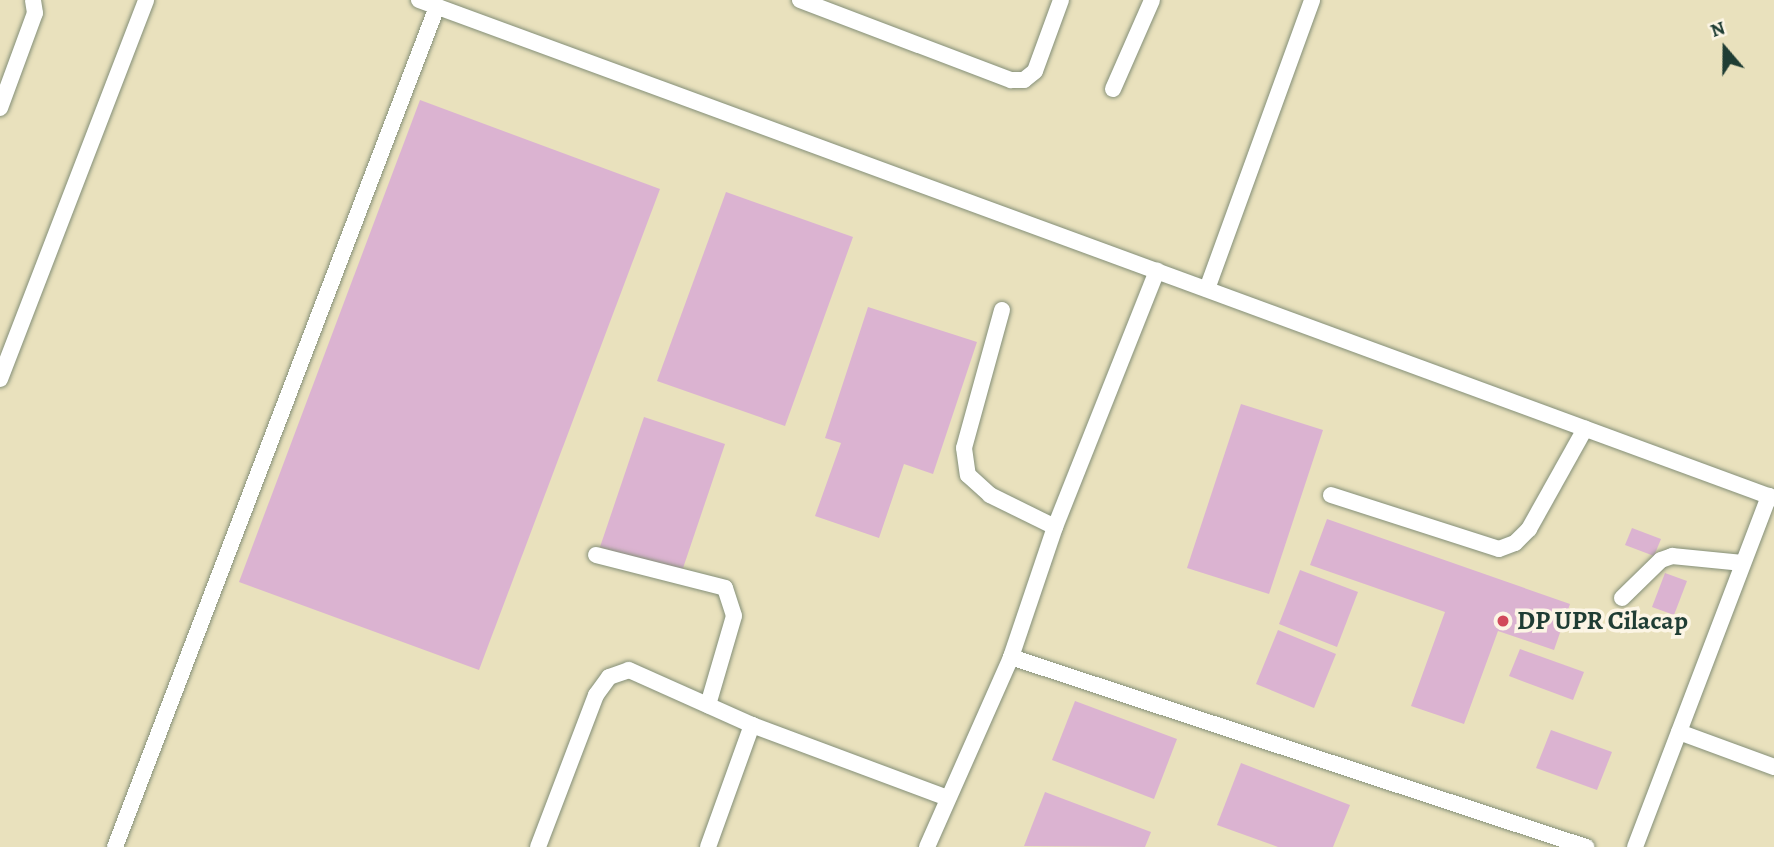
<!DOCTYPE html>
<html>
<head>
<meta charset="utf-8">
<style>
  body { margin:0 }
  #map { position:relative; width:1774px; height:847px; overflow:hidden; background:#e9e1bd; font-family:Alegreya,serif }
  div>[style] { position:absolute }
  .building>* { inset:0; background:#dbb3d1 }
  .roads { filter:drop-shadow(0 0 2px #848f78) drop-shadow(0 0 2px #848f78) }
  .service>* { height:16px; margin:-8px; padding:0 8px; transform-origin:8px; border-radius:8px; background:#fff }
  .dots>* { width:19px; height:19px; translate:-50% -50%; box-sizing:border-box; border:4px solid #fcf5e5; border-radius:50% }
  span { translate:-50% -50%; white-space:nowrap; text-align:center; line-height:1.15; -webkit-text-stroke:7px #fcf5e5; paint-order:stroke }
  .poi-label { font-size:26px; color:#1f3d34; font-weight:700 }
  .left { translate:0 -50%; text-align:left }
  .north { position:absolute; left:1690px; top:14px; width:70px; height:70px; -webkit-text-stroke:5px #fcf5e5; paint-order:stroke; rotate:340deg; font-size:19px; font-weight:700; line-height:28px; text-align:center; color:#1f3d34 }
  .north::after { content:''; display:block; margin:auto; width:24px; height:32px; background:#1f3d34; clip-path:polygon(50% 0,100% 100%,50% 72%,0 100%) }
</style>
</head>
<body>
<div id="map">
  <div class="building">
    <div style="clip-path:polygon(420px 100px,660px 189px,479px 670px,239px 582px)"></div>
    <div style="clip-path:polygon(726px 192px,853px 237px,785px 426px,657px 381px)"></div>
    <div style="clip-path:polygon(868px 307px,977px 342px,933px 474px,904px 464px,879px 538px,815px 516px,841px 443px,825px 438px)"></div>
    <div style="clip-path:polygon(1241px 404px,1323px 430px,1269px 594px,1187px 568px)"></div>
    <div style="clip-path:polygon(644px 417px,725px 444px,681px 574px,600px 547px)"></div>
    <div style="clip-path:polygon(1327px 519px,1570px 604px,1554px 650px,1498px 631px,1464px 724px,1411px 706px,1445px 612px,1310px 565px)"></div>
    <div style="clip-path:polygon(1632px 528px,1661px 539px,1654px 556px,1625px 545px)"></div>
    <div style="clip-path:polygon(1300px 570px,1358px 592px,1337px 647px,1279px 624px)"></div>
    <div style="clip-path:polygon(1665px 573px,1687px 581px,1674px 615px,1652px 607px)"></div>
    <div style="clip-path:polygon(1278px 630px,1336px 654px,1314px 708px,1256px 684px)"></div>
    <div style="clip-path:polygon(1520px 649px,1584px 672px,1573px 700px,1509px 676px)"></div>
    <div style="clip-path:polygon(1075px 701px,1177px 739px,1154px 799px,1052px 760px)"></div>
    <div style="clip-path:polygon(1551px 730px,1612px 752px,1597px 790px,1536px 768px)"></div>
    <div style="clip-path:polygon(1241px 763px,1350px 805px,1333px 847px,1278px 847px,1217px 825px)"></div>
    <div style="clip-path:polygon(1045px 792px,1151px 832px,1145px 847px,1024px 846px)"></div>
  </div>
  <div class="roads">
    <div class="service">
      <div style="left:419px;top:0;width:1444px;rotate:20.18deg"></div>
      <div style="left:800px;top:0;width:226px;rotate:20.8deg"></div>
      <div style="left:1011px;top:80px;width:13px"></div>
      <div style="left:1024px;top:80px;width:14px;rotate:-39deg"></div>
      <div style="left:1035px;top:71px;width:76px;rotate:-69.9deg"></div>
      <div style="left:1113px;top:89px;width:97px;rotate:-66.3deg"></div>
      <div style="left:0;top:108px;width:101px;rotate:-69.8deg"></div>
      <div style="left:35px;top:13px;width:13px;rotate:-99deg"></div>
      <div style="left:1207px;top:289px;width:307px;rotate:-70deg"></div>
      <div style="left:1002px;top:310px;width:143px;rotate:105.4deg"></div>
      <div style="left:964px;top:448px;width:27px;rotate:82deg"></div>
      <div style="left:968px;top:475px;width:30px;rotate:42deg"></div>
      <div style="left:990px;top:495px;width:72px;rotate:26.2deg"></div>
      <div style="left:0;top:379px;width:406px;rotate:-68.9deg"></div>
      <div style="left:1331px;top:495px;width:176px;rotate:17.8deg"></div>
      <div style="left:1499px;top:549px;width:17px;rotate:-21deg"></div>
      <div style="left:1515px;top:543px;width:20px;rotate:-45deg"></div>
      <div style="left:1529px;top:529px;width:115px;rotate:-60.8deg"></div>
      <div style="left:596px;top:555px;width:133px;rotate:14.3deg"></div>
      <div style="left:725px;top:588px;width:29px;rotate:72deg"></div>
      <div style="left:734px;top:616px;width:93px;rotate:106.3deg"></div>
      <div style="left:1622px;top:598px;width:54px;rotate:-44.3deg"></div>
      <div style="left:1661px;top:560px;width:12px;rotate:-20deg"></div>
      <div style="left:1672px;top:556px;width:71px;rotate:5.6deg"></div>
      <div style="left:1011px;top:657px;width:606px;rotate:18.29deg"></div>
      <div style="left:1679px;top:732px;width:101px;rotate:20.2deg"></div>
      <div style="left:115px;top:847px;width:900px;rotate:-69.03deg"></div>
      <div style="left:538px;top:847px;width:163px;rotate:-69.1deg"></div>
      <div style="left:596px;top:695px;width:22px;rotate:-54deg"></div>
      <div style="left:609px;top:677px;width:21px;rotate:-19deg"></div>
      <div style="left:629px;top:670px;width:135px;rotate:24.1deg"></div>
      <div style="left:752px;top:725px;width:208px;rotate:20.5deg"></div>
      <div style="left:708px;top:847px;width:130px;rotate:-70.2deg"></div>
      <div style="left:927px;top:847px;width:208px;rotate:-66.1deg"></div>
      <div style="left:1011px;top:657px;width:137px;rotate:-71.3deg"></div>
      <div style="left:1055px;top:527px;width:276px;rotate:-68.3deg"></div>
      <div style="left:1635px;top:847px;width:376px;rotate:-69.1deg"></div>
    </div>
  </div>
  <div class="dots">
    <div style="left:1503px;top:621px;background:#d1495b"></div>
  </div>
  <div class="poi-label">
    <span class="left" style="left:1517px;top:621px">DP UPR Cilacap</span>
  </div>
  <div class="north">N</div>
</div>
</body>
</html>
